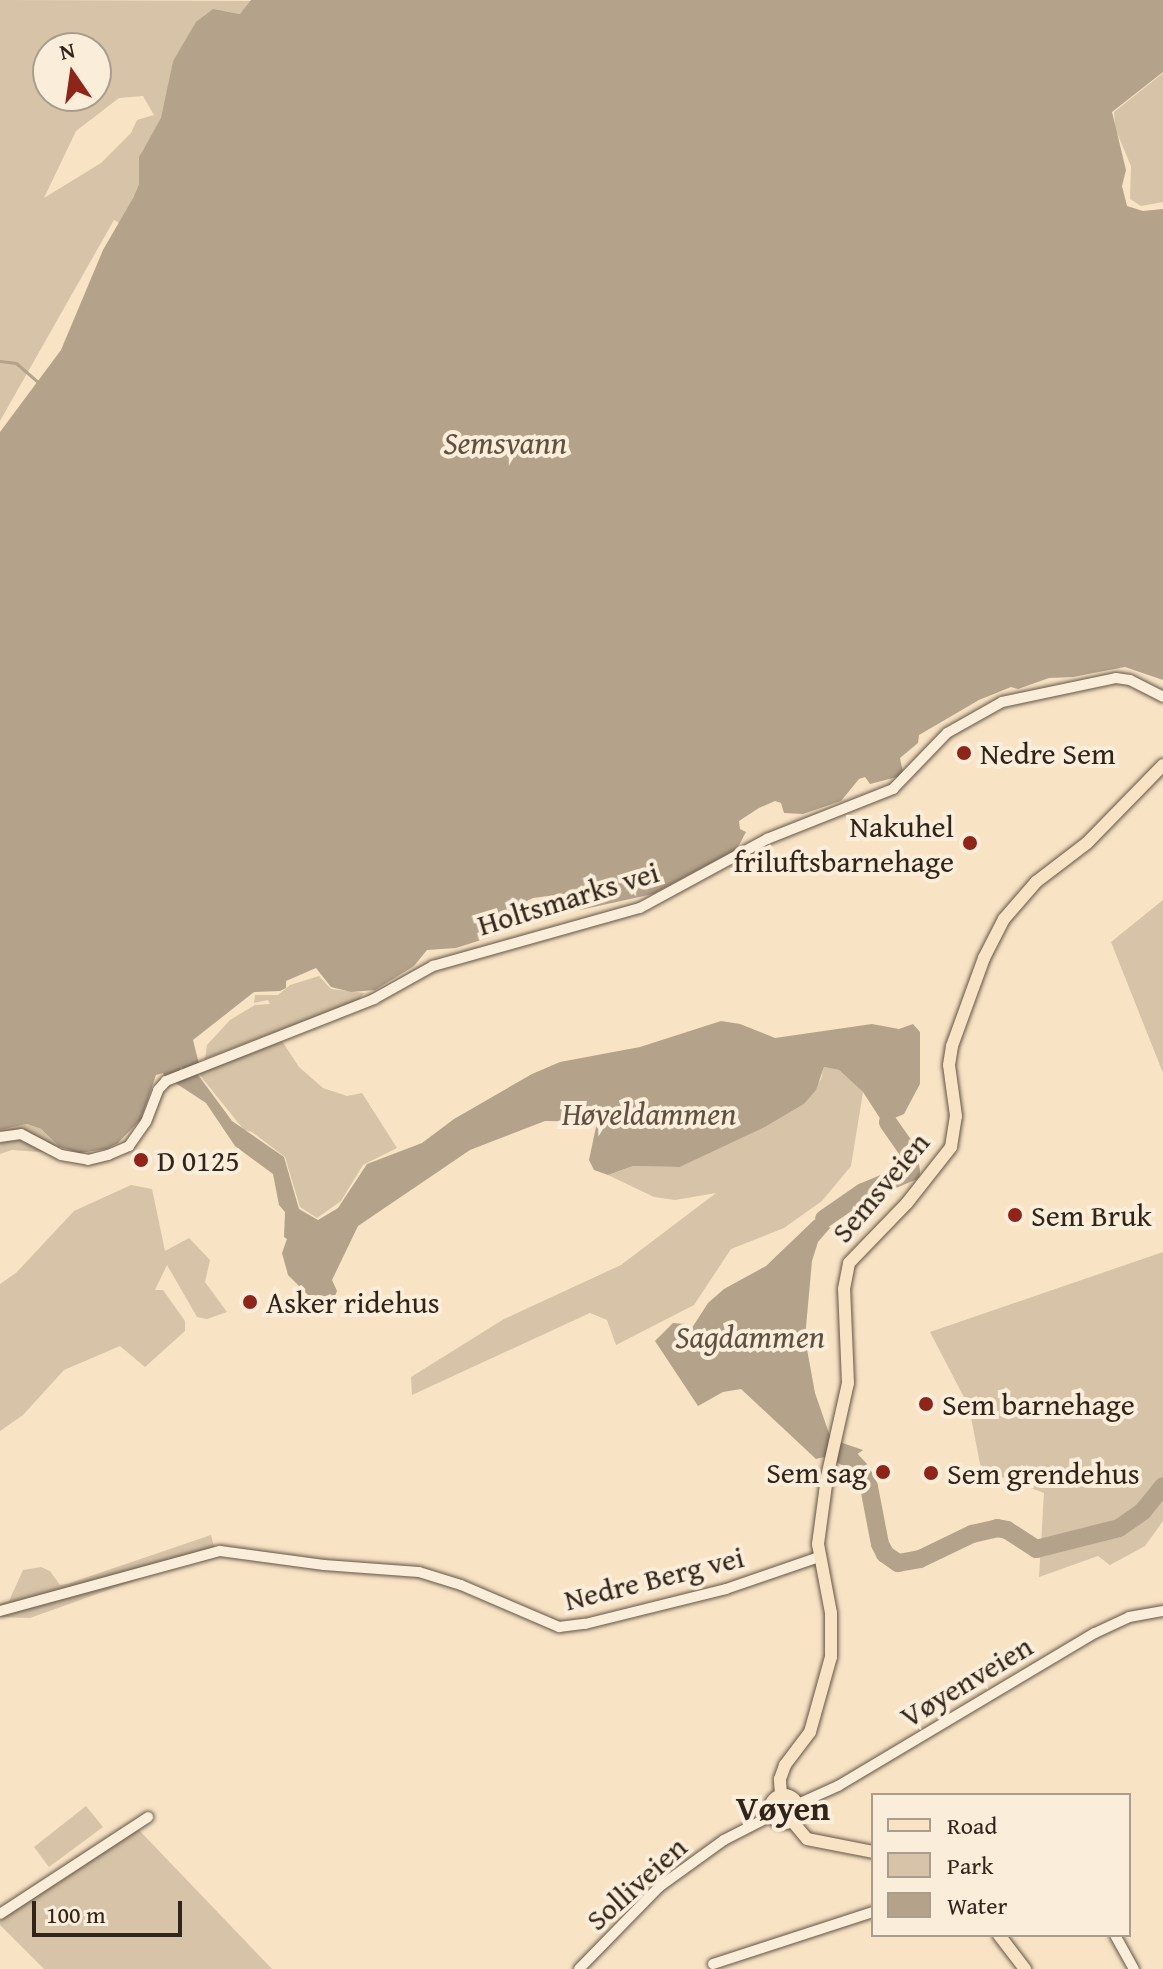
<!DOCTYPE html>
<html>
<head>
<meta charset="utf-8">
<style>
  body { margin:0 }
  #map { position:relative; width:1163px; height:1969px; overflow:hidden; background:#f8e3c5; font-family:"Gentium Book Plus",serif }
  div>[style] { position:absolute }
  .green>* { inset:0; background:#d6c3a8 }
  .water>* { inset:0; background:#b4a28b }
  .stream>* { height:3px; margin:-1.5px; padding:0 1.5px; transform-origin:1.5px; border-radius:1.5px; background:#b4a28b }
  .river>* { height:18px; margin:-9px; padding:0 9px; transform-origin:9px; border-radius:9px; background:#b4a28b }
  .roads { filter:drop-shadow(0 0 2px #635445) drop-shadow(0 0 2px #635445) }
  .minor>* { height:10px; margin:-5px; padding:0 5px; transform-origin:5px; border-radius:5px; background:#faedd9 }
  .major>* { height:12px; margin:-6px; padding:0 6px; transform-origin:6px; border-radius:6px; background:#f8e3c5 }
  .major>.ring { margin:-6px; padding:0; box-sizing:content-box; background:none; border:12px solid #f8e3c5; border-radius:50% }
  .dots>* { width:22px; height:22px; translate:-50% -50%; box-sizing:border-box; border:4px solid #faedd9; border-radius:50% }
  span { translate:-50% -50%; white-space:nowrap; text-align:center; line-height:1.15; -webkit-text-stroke:8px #faedd9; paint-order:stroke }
  .poi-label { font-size:30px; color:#31241a }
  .left { translate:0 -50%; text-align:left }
  .right { translate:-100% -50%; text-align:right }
  .street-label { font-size:30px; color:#31241a }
  .water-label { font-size:32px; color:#5f5042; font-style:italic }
  .quarter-label { font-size:34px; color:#31241a; font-weight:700 }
  .legend { position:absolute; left:871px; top:1793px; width:260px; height:144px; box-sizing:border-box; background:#faedd9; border:2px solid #aa9d8d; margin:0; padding:10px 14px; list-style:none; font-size:24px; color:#31241a }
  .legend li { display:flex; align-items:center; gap:16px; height:40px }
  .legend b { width:40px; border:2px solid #aa9d8d }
  .north { position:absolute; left:32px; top:32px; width:80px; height:80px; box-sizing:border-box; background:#faedd9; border:2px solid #aa9d8d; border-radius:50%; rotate:347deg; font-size:22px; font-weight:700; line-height:32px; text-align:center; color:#31241a }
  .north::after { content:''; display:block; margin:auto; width:28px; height:36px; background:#8f2418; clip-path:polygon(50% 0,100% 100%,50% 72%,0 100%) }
  .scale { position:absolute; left:32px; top:1901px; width:150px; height:36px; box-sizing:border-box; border:4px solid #31241a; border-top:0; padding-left:10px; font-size:24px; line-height:28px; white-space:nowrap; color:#31241a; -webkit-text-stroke:6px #faedd9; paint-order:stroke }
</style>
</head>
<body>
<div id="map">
  <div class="green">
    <div style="clip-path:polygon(evenodd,0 0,252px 1px,240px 14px,224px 11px,194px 27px,173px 61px,162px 118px,142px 151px,139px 184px,133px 198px,119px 223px,114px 220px,0 421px,0 0,48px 48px,96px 48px,96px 96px,48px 96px,48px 48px,0 0,143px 96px,154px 115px,137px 120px,131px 133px,101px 163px,44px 198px,76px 131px,119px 98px,143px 96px)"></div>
    <div style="clip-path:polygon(1163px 73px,1163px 202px,1141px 206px,1130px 199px,1131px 166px,1115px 128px,1114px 112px)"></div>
    <div style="clip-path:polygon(1163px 900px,1163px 1073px,1111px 942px)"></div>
    <div style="clip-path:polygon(319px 976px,331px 989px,364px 993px,358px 1000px,205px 1059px,207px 1045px,230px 1020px,255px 1005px,270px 1004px,268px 1000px,254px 1003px,255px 995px,278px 995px,290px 985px)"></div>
    <div style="clip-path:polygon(282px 1041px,299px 1067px,323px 1088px,347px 1096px,362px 1093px,397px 1148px,363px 1165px,341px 1201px,317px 1218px,300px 1207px,285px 1157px,252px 1132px,244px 1130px,198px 1073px)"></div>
    <div style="clip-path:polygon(824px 1067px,839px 1070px,863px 1092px,851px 1166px,822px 1201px,784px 1228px,731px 1249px,694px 1305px,616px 1345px,607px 1320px,590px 1313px,412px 1395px,411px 1377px,504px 1319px,621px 1265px,716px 1193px,675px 1200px,654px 1197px,608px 1175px,633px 1166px,680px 1167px,765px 1127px,804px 1104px,821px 1079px)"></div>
    <div style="clip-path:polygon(27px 1124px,41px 1129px,60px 1147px,54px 1153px,12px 1150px,0 1154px,0 1130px)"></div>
    <div style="clip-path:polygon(131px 1185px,152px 1189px,165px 1251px,189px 1238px,210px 1260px,205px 1282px,227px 1312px,207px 1319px,197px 1317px,167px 1265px,155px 1290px,163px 1290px,185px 1321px,185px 1331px,145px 1367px,120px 1346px,64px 1370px,23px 1415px,0 1431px,0 1284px,16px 1273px,74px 1211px)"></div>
    <div style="clip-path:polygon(1163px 1252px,1163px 1521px,1145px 1546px,1110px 1565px,1098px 1556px,1039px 1577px,1044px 1493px,981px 1469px,969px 1407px,930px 1332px)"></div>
    <div style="clip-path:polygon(211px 1535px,215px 1550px,164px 1570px,30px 1618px,0 1617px,0 1604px,9px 1601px,23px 1570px,41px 1567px,50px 1571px,60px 1585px,67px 1584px)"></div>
    <div style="clip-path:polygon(86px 1806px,103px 1827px,49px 1867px,34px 1847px)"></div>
    <div style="clip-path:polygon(137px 1828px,272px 1969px,44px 1969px,0 1925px,0 1920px)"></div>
  </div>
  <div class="water">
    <div style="clip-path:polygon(251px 0,1163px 0,1163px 72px,1112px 112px,1126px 170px,1122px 186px,1127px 206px,1143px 211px,1163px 209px,1163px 680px,1125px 667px,1073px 677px,1049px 678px,1018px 689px,1011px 687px,979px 700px,919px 735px,918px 743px,900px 758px,903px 772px,897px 777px,870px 784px,865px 777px,859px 779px,841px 801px,803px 814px,784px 813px,781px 803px,775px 801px,759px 808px,739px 821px,740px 829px,746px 832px,737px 849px,653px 894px,580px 910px,572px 906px,571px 893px,533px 898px,516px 906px,494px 926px,500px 928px,497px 935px,456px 948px,427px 950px,414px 966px,375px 990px,351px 992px,331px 987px,316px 968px,286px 981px,286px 988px,280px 991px,254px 992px,193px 1040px,199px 1064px,183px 1070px,181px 1067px,180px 1072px,165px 1078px,163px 1073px,156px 1075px,141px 1119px,118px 1143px,106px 1149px,80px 1153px,60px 1147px,41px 1129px,27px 1124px,0 1130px,0 432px,61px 350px,103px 250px,133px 198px,139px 184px,139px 157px,161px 118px,173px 61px,196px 22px,213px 9px,240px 14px)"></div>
    <div style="clip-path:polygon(721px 1021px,740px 1024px,775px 1038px,872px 1024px,899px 1029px,913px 1024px,920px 1032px,920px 1084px,904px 1114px,883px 1123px,863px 1092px,839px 1070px,824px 1067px,816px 1090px,804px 1104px,765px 1127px,680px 1167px,633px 1166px,608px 1175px,594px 1170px,589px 1160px,597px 1122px,545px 1121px,470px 1150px,358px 1226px,332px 1280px,337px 1291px,333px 1301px,318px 1305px,288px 1275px,282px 1253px,287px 1239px,284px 1237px,285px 1212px,279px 1205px,273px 1174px,235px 1146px,206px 1103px,174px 1082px,196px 1072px,232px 1121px,284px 1157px,299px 1209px,318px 1220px,338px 1208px,367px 1164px,422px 1143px,454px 1119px,532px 1074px,560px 1062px,640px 1047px)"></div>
    <div style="clip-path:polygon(824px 1219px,830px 1228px,818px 1242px,812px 1261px,805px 1338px,815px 1393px,831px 1439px,863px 1450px,842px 1465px,824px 1457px,816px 1459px,741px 1389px,723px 1392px,698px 1406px,655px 1341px,673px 1323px,685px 1324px,686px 1330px,690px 1331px,708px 1303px,724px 1289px,766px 1266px,814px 1220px)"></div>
  </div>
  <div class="stream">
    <div style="left:0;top:361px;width:16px;rotate:7deg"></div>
    <div style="left:16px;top:363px;width:28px;rotate:41deg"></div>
  </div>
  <div class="river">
    <div style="left:824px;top:1219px;width:47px;rotate:-34.7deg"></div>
    <div style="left:863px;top:1192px;width:52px;rotate:-22.6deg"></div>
    <div style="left:911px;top:1172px;width:21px;rotate:-98deg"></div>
    <div style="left:908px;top:1151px;width:35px;rotate:-125deg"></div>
    <div style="left:831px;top:1448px;width:22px;rotate:30deg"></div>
    <div style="left:850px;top:1459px;width:16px;rotate:47deg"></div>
    <div style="left:861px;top:1471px;width:18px;rotate:63deg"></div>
    <div style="left:869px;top:1487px;width:58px;rotate:79.1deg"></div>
    <div style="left:880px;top:1544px;width:11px;rotate:63deg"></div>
    <div style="left:885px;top:1554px;width:16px;rotate:35deg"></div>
    <div style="left:898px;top:1563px;width:22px;rotate:-10deg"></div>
    <div style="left:920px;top:1559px;width:58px;rotate:-25.7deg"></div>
    <div style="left:972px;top:1534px;width:26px;rotate:-13deg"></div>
    <div style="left:997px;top:1528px;width:10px;rotate:11deg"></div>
    <div style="left:1007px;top:1530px;width:35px;rotate:33deg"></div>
    <div style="left:1036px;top:1549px;width:86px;rotate:-14.2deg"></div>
    <div style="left:1119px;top:1528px;width:29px;rotate:-35deg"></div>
    <div style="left:1143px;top:1511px;width:32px;rotate:-51deg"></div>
  </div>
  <div class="roads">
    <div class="minor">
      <div style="left:0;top:1137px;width:21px;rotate:-8deg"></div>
      <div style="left:21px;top:1134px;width:45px;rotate:27.7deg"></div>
      <div style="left:61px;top:1155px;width:27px;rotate:10deg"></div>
      <div style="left:88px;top:1160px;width:21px;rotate:-14deg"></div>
      <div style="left:108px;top:1155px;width:23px;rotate:-23deg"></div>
      <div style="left:129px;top:1146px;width:29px;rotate:-55deg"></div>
      <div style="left:146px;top:1122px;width:34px;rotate:-69deg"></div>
      <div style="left:158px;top:1090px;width:12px;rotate:-48deg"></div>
      <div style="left:166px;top:1081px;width:224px;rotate:-21.5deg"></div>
      <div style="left:374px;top:999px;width:68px;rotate:-29.2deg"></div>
      <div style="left:433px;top:966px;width:215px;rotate:-15.7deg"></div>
      <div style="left:640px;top:908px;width:145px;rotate:-28.5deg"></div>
      <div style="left:767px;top:839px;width:136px;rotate:-21.6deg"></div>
      <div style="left:893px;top:789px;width:78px;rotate:-46deg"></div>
      <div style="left:947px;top:733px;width:63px;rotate:-29.4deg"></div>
      <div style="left:1002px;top:702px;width:116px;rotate:-11.9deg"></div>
      <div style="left:1116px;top:678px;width:14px;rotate:8deg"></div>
      <div style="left:1130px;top:680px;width:37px;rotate:27deg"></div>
      <div style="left:0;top:1611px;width:228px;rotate:-15.3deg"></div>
      <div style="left:220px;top:1551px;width:105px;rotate:7.7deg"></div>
      <div style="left:324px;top:1565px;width:95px;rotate:4.2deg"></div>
      <div style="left:419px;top:1572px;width:44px;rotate:17.2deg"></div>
      <div style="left:461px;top:1585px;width:107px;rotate:23.2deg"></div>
      <div style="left:559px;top:1627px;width:26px;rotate:-7deg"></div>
      <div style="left:585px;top:1624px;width:145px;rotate:-13.9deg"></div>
      <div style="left:726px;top:1589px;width:98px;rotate:-19deg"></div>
      <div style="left:798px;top:1804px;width:44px;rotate:-24.2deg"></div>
      <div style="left:838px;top:1786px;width:299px;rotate:-30.8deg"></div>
      <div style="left:1095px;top:1633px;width:38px;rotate:-25deg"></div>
      <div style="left:1129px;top:1617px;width:35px;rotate:-10deg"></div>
      <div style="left:0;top:1914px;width:177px;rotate:-33.2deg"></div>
      <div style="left:1115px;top:1935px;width:39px;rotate:61deg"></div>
      <div style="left:713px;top:1964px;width:168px;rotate:-18deg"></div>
      <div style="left:579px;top:1969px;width:115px;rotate:-45.7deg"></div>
      <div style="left:659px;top:1887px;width:80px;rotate:-35.9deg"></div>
      <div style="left:724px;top:1840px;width:53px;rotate:-27.1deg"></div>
    </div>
    <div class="major">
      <div class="ring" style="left:770px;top:1795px;width:16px;height:16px"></div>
      <div style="left:781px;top:1795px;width:16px;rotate:-94deg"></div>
      <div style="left:780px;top:1779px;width:15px;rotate:-70deg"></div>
      <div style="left:785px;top:1765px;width:41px;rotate:-52.9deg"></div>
      <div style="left:810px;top:1732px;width:78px;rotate:-74.4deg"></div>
      <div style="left:831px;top:1657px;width:44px;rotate:-90deg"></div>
      <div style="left:831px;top:1613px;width:70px;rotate:-100.7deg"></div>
      <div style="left:818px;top:1544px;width:68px;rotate:-82.3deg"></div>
      <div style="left:827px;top:1477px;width:96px;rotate:-77.4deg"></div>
      <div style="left:848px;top:1383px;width:94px;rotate:-92.4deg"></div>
      <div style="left:844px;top:1289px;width:26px;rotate:-79deg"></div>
      <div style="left:849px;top:1263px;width:83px;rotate:-46deg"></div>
      <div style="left:907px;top:1203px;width:71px;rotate:-51.8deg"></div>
      <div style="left:951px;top:1147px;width:31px;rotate:-81deg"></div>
      <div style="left:956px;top:1116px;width:51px;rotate:-97.8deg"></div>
      <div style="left:949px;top:1065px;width:19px;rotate:-81deg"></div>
      <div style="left:952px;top:1046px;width:94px;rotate:-70deg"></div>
      <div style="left:984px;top:958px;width:44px;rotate:-62.9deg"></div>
      <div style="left:1004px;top:919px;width:49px;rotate:-49.1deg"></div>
      <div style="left:1036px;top:882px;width:64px;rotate:-37.4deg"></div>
      <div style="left:1087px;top:843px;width:109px;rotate:-45.7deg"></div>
      <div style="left:792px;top:1821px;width:23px;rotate:50deg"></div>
      <div style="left:807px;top:1839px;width:67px;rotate:11.1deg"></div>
      <div style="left:999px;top:1935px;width:43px;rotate:52.6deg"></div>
    </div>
  </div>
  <div class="dots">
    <div style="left:964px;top:753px;background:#8f2418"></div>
    <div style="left:970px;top:843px;background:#8f2418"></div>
    <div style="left:141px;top:1160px;background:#8f2418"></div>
    <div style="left:1015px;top:1215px;background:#8f2418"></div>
    <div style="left:250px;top:1302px;background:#8f2418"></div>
    <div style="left:926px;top:1404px;background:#8f2418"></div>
    <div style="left:883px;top:1472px;background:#8f2418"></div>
    <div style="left:931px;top:1473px;background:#8f2418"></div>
  </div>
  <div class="poi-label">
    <span class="left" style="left:980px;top:753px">Nedre Sem</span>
    <span class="right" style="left:954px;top:843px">Nakuhel<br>friluftsbarnehage</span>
    <span class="left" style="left:157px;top:1160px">D 0125</span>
    <span class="left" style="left:1031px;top:1215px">Sem Bruk</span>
    <span class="left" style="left:266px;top:1302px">Asker ridehus</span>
    <span class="left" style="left:942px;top:1404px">Sem barnehage</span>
    <span class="right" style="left:867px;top:1472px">Sem sag</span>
    <span class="left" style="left:947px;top:1473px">Sem grendehus</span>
  </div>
  <div class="street-label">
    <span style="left:568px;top:898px;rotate:-17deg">Holtsmarks vei</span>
    <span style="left:880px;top:1187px;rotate:-50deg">Semsveien</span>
    <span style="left:654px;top:1578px;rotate:-14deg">Nedre Berg vei</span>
    <span style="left:966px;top:1681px;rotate:-31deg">Vøyenveien</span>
    <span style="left:636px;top:1883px;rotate:-42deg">Solliveien</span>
  </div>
  <div class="water-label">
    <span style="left:505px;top:443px">Semsvann</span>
    <span style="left:649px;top:1114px">Høveldammen</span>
    <span style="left:750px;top:1337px">Sagdammen</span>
  </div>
  <div class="quarter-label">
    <span style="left:783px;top:1808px">Vøyen</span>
  </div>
  <ul class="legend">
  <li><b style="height:10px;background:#f8e3c5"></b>Road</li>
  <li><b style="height:22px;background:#d6c3a8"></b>Park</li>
  <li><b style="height:22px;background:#b4a28b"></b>Water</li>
  </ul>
  <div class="north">N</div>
  <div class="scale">100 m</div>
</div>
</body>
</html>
